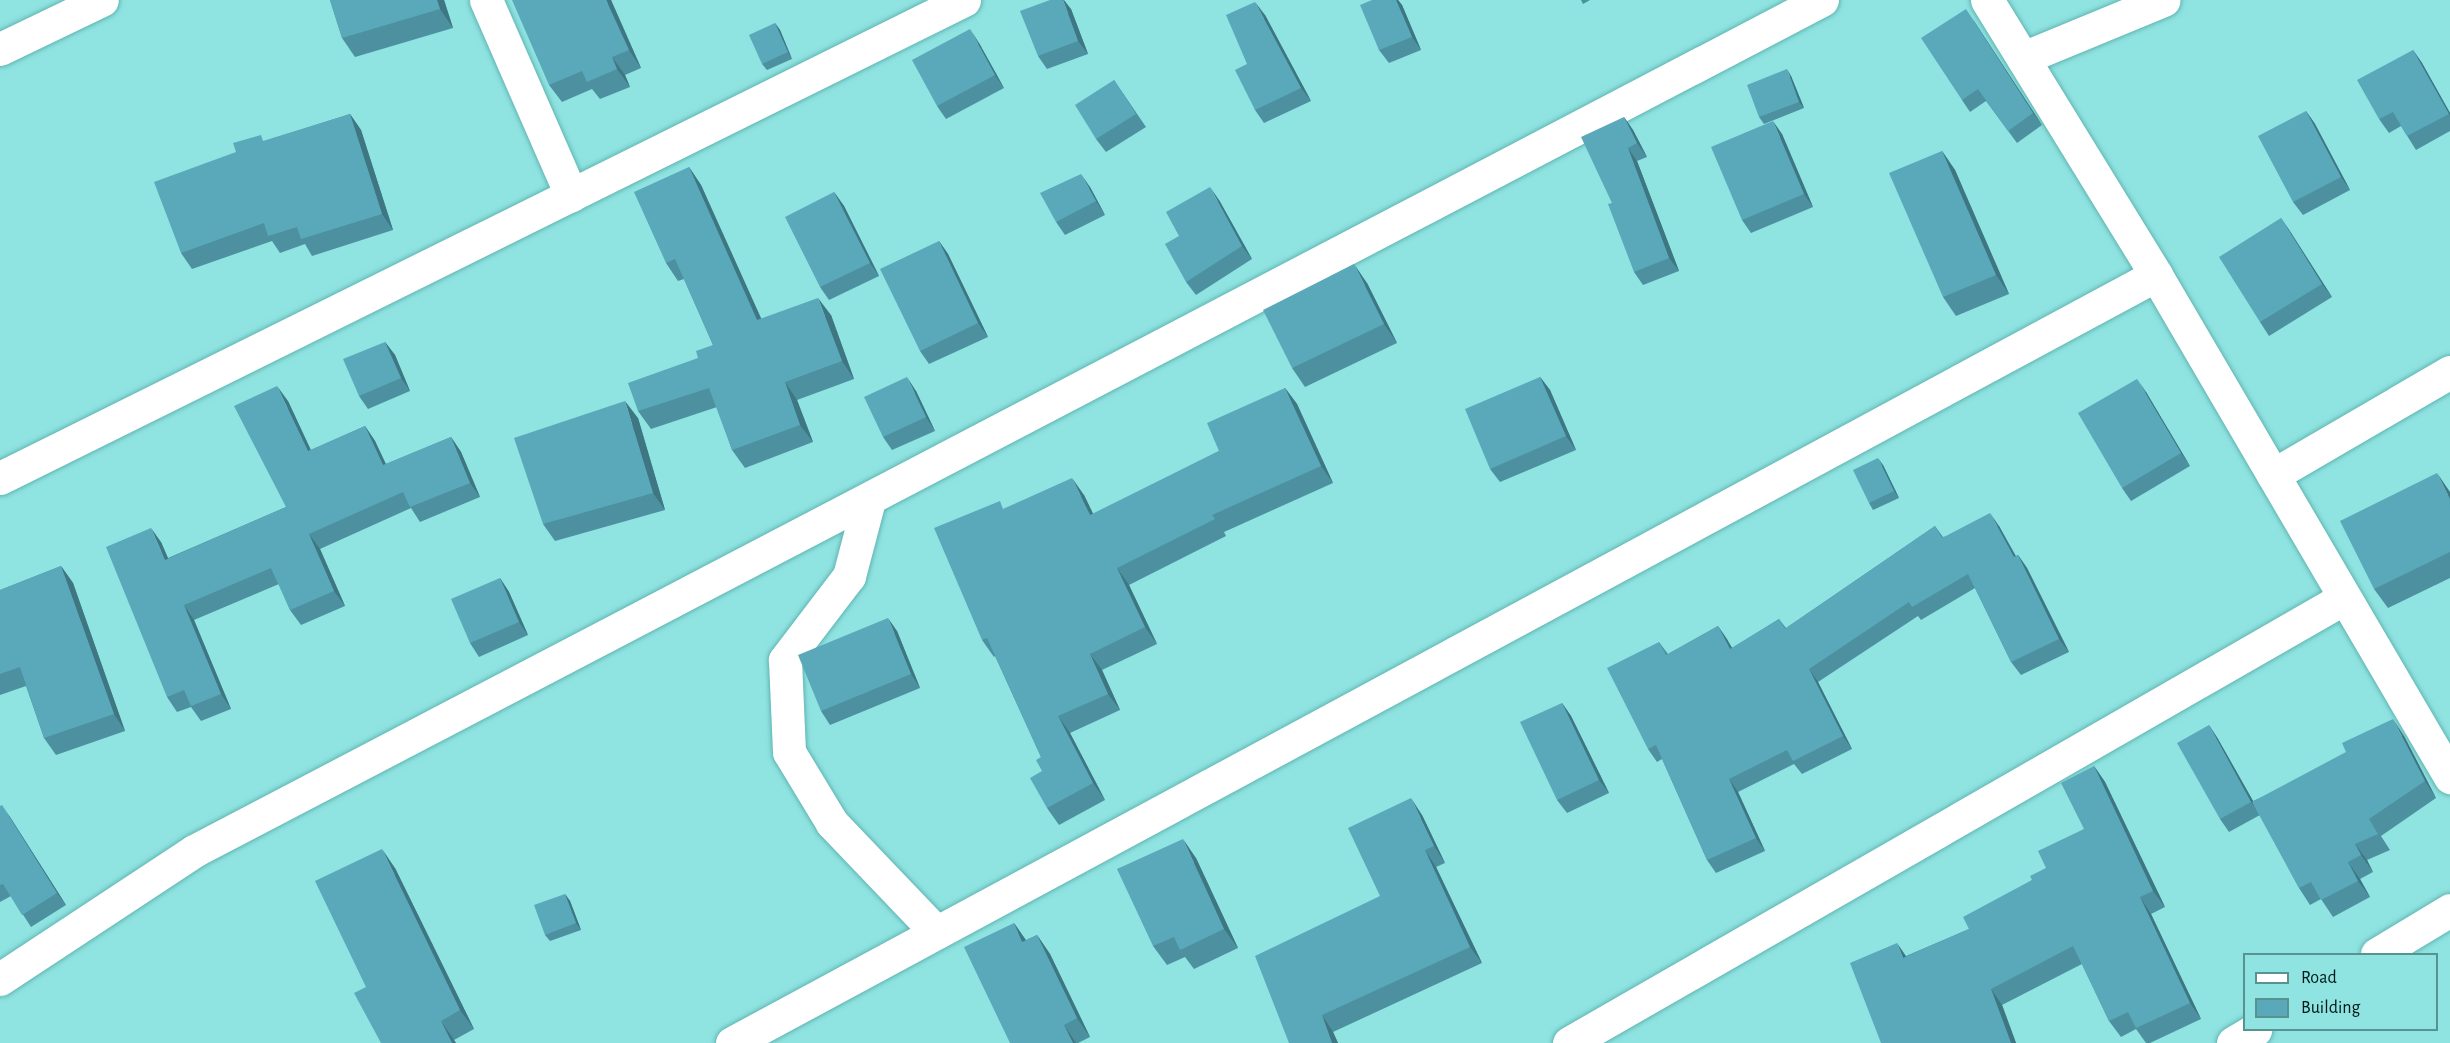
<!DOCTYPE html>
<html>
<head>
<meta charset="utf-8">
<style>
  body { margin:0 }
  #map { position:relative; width:2450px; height:1043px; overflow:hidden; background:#8fe3e1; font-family:"Alegreya Sans",sans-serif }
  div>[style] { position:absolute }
  .roads { filter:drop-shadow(0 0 2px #60b5b2) drop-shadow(0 0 2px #60b5b2) }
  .minor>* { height:33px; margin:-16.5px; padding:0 16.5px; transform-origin:16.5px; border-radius:16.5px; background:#fff }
  .wall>* { inset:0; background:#4d91a0 }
  .shaded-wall>* { inset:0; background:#3e7682 }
  .building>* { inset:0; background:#59a9ba }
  span { translate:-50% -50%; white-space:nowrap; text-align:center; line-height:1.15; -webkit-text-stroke:6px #8fe3e1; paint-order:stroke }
  .legend { position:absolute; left:2243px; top:953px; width:195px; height:78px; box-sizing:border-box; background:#8fe3e1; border:2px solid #569391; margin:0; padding:8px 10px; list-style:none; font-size:18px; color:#001a19 }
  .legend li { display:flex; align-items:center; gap:12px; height:30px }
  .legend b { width:30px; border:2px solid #569391 }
</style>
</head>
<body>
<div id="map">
  <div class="roads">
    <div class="minor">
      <div style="left:486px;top:0;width:213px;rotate:66.4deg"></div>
      <div style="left:1987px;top:0;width:323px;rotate:58.4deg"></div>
      <div style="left:2156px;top:275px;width:582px;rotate:59.64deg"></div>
      <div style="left:0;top:49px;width:113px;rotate:-25.7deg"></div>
      <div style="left:2023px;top:58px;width:152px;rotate:-22.4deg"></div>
      <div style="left:2273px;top:475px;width:205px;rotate:-30.2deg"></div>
      <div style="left:0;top:478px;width:1076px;rotate:-26.37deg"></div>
      <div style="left:869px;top:500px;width:79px;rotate:104.7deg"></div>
      <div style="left:849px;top:576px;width:106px;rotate:127.3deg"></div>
      <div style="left:785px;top:660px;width:92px;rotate:87.5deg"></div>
      <div style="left:789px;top:752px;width:83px;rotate:58.8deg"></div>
      <div style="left:832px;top:823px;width:151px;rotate:46.3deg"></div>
      <div style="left:2377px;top:954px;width:85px;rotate:-31.1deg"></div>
      <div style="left:0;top:979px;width:232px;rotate:-33.4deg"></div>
      <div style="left:194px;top:851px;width:1837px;rotate:-27.6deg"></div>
      <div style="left:732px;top:1043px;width:1618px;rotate:-28.34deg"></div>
      <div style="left:1569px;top:1043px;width:894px;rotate:-29.86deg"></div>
      <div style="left:2233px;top:1043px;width:26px;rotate:-31deg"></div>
    </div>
  </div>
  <div class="wall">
    <div style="clip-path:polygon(330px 0,444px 0,453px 28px,355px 57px,342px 38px)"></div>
    <div style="clip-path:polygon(611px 0,641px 68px,625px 75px,630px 87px,600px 99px,592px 89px,562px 102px,549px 85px)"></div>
    <div style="clip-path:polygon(1372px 0,1398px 0,1402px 5px,1421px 50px,1389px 63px,1379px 50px)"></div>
    <div style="clip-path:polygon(1581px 0,1590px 0,1583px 4px)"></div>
    <div style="clip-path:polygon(1071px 9px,1088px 54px,1047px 69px,1038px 56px)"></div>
    <div style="clip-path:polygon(1265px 15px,1311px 101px,1264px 123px,1255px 110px,1247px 64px)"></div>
    <div style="clip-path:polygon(1974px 21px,2042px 125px,2017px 143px,1986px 101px,1970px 112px,1962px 100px)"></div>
    <div style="clip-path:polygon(775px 23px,780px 30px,792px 59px,767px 70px,762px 64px)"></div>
    <div style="clip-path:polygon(979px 43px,1004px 88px,946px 119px,937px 106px)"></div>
    <div style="clip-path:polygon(2413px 50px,2422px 63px,2450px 113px,2450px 131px,2416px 150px,2401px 126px,2389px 133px,2379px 119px)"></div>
    <div style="clip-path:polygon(1791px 76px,1804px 108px,1764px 124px,1759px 117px)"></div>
    <div style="clip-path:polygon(1114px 80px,1146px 127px,1106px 152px,1096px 139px)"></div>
    <div style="clip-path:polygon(2306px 111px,2315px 124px,2350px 190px,2303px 215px,2293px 202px)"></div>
    <div style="clip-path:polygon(350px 114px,361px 130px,393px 230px,312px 256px,305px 244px,280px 253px,272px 241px,192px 269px,181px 253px,236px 152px,265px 141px)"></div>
    <div style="clip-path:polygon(1624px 117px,1633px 130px,1647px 157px,1637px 161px,1679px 271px,1643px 285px,1634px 272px)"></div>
    <div style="clip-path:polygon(1782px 134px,1813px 207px,1751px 233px,1742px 220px)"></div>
    <div style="clip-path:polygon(1942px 151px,1955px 170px,2009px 294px,1956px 316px,1943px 297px)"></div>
    <div style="clip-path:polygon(689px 167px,701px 185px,761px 319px,831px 315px,854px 379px,797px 400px,813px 442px,745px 468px,732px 450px,717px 407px,651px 429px,638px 411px,713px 345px,684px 279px,678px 281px,666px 263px)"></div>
    <div style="clip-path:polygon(1090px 187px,1105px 215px,1065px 235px,1056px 222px)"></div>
    <div style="clip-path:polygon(834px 192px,844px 206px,879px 276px,829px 300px,820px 287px)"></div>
    <div style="clip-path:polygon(1219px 200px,1252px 259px,1196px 295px,1186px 282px,1179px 236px)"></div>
    <div style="clip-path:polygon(2281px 218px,2332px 297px,2269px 336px,2260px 322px)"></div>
    <div style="clip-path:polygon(939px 241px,948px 254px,988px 337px,929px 364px,920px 351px)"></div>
    <div style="clip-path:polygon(1367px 283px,1397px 343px,1305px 387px,1292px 368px)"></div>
    <div style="clip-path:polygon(385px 342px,395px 355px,410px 391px,368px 409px,359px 396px)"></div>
    <div style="clip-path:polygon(1540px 377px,1550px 390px,1576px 450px,1500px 482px,1490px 469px)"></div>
    <div style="clip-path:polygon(1285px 388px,1297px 404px,1333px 483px,1224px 532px,1226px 536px,1129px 585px,1157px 644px,1102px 670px,1120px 710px,1070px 733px,1105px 800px,1059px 825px,1047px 808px,1041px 757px,995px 656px,994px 657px,982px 640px,1005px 508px,1084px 495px,1093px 514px,1219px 451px)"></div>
    <div style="clip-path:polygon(916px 391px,935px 431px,892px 450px,883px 437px)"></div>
    <div style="clip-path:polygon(2146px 392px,2190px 466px,2131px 501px,2122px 488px)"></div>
    <div style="clip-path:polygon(288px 401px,311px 450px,365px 426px,375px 441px,386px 464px,451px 437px,461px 452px,480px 497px,420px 522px,411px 508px,320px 549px,345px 606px,301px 625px,290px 610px,279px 584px,194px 620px,231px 709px,201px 721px,191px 707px,177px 712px,167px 697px,161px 542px,168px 558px,286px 507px)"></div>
    <div style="clip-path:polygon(638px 418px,665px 510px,555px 541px,543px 524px)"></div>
    <div style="clip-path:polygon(1883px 465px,1899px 498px,1873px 510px,1869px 503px)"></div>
    <div style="clip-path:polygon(2450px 492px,2450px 578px,2388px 608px,2374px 589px)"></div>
    <div style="clip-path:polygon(1935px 526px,1943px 537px,1999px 526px,2016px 556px,2018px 555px,2027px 568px,2069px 652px,2021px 675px,2011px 662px,1975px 588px,1921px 620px,1918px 616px,1818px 682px,1852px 749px,1802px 774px,1794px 764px,1738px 792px,1765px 851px,1716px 873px,1707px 860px,1662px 759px,1657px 762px,1648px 749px,1659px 642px,1668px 654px,1718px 626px,1732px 648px,1779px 619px,1786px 628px)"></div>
    <div style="clip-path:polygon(61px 566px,73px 583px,125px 731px,56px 755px,44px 738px,26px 686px,0 695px,0 590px)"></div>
    <div style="clip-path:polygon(500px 578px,509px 592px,528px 635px,479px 657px,470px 643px)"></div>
    <div style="clip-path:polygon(897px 631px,920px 688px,830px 725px,821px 711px)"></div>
    <div style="clip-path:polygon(1562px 703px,1571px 716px,1609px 793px,1567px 813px,1557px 800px)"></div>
    <div style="clip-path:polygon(2209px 725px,2218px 739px,2253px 801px,2404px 736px,2436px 798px,2381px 836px,2390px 850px,2367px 860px,2373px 872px,2360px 879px,2370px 897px,2333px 917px,2321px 899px,2310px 905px,2299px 888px,2260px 815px,2229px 832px,2220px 819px)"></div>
    <div style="clip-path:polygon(2094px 766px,2105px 782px,2165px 907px,2151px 914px,2201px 1019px,2150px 1043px,2146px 1043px,2136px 1029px,2121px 1037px,2109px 1021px,2082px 964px,2002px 1005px,2016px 1043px,1881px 1043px,1906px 956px,1969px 929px,2032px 880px,2046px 868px,2084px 829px)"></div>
    <div style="clip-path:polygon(0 806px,10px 817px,66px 905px,31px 927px,11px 896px,0 902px)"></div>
    <div style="clip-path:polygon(1422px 815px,1445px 863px,1436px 867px,1482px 963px,1333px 1032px,1338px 1043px,1289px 1043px,1380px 896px)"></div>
    <div style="clip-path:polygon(1196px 858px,1238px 948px,1194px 969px,1185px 957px,1167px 965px,1153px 946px)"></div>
    <div style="clip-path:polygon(395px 868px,474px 1029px,454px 1040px,456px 1043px,381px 1043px)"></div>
    <div style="clip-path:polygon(565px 894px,570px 901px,581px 930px,550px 941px,545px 935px)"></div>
    <div style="clip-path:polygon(1014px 923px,1026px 940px,1037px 935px,1050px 954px,1090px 1037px,1078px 1043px,1010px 1043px)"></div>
  </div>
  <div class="shaded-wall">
    <div style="clip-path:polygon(437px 0,444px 0,453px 28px,440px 9px)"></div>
    <div style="clip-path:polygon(606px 0,611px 0,641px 68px,629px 50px)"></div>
    <div style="clip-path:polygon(1063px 0,1064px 0,1071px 9px,1088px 54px,1078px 41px)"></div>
    <div style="clip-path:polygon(1396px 0,1398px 0,1402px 5px,1421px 50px,1412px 37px)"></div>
    <div style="clip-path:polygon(1255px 2px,1265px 15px,1311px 101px,1301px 88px)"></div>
    <div style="clip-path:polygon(1966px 9px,1974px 21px,2042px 125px,2033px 113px)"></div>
    <div style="clip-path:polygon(775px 23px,780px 30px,792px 59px,788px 52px)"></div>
    <div style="clip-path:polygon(970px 29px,979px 43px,1004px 88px,995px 75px)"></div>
    <div style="clip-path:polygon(2413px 50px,2422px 63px,2450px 113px,2450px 116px)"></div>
    <div style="clip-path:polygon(612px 57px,625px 75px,630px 87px,617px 69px)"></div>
    <div style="clip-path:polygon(1787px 69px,1791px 76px,1804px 108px,1799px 102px)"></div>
    <div style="clip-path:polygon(2306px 111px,2315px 124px,2350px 190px,2341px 177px)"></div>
    <div style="clip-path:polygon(350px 114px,361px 130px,393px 230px,382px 214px)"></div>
    <div style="clip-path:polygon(1624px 117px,1633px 130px,1647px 157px,1637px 143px)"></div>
    <div style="clip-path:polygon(1773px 121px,1782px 134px,1813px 207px,1804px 194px)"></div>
    <div style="clip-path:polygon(1628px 148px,1637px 161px,1679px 271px,1669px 258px)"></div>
    <div style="clip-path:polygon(1942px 151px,1955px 170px,2009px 294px,1996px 275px)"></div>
    <div style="clip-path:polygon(689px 167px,701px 185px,770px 338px,757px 320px)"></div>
    <div style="clip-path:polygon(1081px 174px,1090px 187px,1105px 215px,1096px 201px)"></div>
    <div style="clip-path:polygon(1210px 187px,1219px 200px,1252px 259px,1242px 246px)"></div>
    <div style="clip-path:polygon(834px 192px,844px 206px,879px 276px,870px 263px)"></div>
    <div style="clip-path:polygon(2281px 218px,2290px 231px,2332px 297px,2322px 284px)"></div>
    <div style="clip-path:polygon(939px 241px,948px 254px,988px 337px,978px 323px)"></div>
    <div style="clip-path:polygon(1354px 264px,1367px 283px,1397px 343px,1384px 324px)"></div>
    <div style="clip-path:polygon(818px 298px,831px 315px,854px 379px,842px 361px)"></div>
    <div style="clip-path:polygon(385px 342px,395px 355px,410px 391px,401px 378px)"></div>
    <div style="clip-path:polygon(907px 377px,916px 391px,935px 431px,926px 417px)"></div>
    <div style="clip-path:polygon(1540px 377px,1550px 390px,1576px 450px,1566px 436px)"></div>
    <div style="clip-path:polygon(2137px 379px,2146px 392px,2190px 466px,2181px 453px)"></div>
    <div style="clip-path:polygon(785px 382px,797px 400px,813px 442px,800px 425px)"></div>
    <div style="clip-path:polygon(277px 386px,288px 401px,318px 466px,308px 451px)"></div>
    <div style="clip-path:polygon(1285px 388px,1297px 404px,1333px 483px,1321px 466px)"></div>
    <div style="clip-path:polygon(625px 401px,638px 418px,665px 510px,653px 493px)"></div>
    <div style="clip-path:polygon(365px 426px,375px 441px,393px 480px,383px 465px)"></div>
    <div style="clip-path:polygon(451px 437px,461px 452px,480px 497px,470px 483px)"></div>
    <div style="clip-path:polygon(1878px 458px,1883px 465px,1899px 498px,1894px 491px)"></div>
    <div style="clip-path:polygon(2437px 473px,2450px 492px,2450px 499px)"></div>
    <div style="clip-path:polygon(1072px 478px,1084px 495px,1102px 532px,1090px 515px)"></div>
    <div style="clip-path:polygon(1990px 513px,1999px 526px,2023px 570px,2014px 557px)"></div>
    <div style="clip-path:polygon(151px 528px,161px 542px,175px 575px,165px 560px)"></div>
    <div style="clip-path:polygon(309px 534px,320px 549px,345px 606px,334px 591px)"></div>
    <div style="clip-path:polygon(2018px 555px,2027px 568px,2069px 652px,2059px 639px)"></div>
    <div style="clip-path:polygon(61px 566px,73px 583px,125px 731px,114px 714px)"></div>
    <div style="clip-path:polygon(1117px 568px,1129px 585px,1157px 644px,1145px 627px)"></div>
    <div style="clip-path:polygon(500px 578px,509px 592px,528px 635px,519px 622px)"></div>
    <div style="clip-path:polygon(184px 605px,194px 620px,231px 709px,221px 694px)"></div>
    <div style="clip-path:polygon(888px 618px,897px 631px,920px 688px,911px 674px)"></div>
    <div style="clip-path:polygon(1718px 626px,1727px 639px,1740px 662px,1730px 649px)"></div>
    <div style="clip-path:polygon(1090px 654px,1102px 670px,1120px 710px,1108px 694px)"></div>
    <div style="clip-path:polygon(1809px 669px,1818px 682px,1852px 749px,1843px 736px)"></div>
    <div style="clip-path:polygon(1562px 703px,1571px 716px,1609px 793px,1599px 780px)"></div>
    <div style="clip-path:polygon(1058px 716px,1070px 733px,1105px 800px,1093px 783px)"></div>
    <div style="clip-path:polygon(2393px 719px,2404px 736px,2436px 798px,2425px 781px)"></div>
    <div style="clip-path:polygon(2209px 725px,2218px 739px,2261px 815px,2251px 802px)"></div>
    <div style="clip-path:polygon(2094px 766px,2105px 782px,2165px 907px,2153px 891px)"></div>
    <div style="clip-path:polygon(1729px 779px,1738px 792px,1765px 851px,1756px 838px)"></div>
    <div style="clip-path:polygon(1411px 798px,1422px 815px,1445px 863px,1434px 846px)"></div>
    <div style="clip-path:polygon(2px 805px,10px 817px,66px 905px,57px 893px)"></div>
    <div style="clip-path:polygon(1183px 839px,1196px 858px,1238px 948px,1224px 929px)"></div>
    <div style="clip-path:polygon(2355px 844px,2367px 860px,2373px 872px,2361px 855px)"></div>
    <div style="clip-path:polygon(382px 849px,395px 868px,474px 1029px,460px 1010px)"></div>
    <div style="clip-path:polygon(1425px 850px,1436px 867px,1482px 963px,1470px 947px)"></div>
    <div style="clip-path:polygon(2348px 862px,2360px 879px,2370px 897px,2358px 881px)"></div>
    <div style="clip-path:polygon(565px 894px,570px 901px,581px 930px,576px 923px)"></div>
    <div style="clip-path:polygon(2140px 897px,2151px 914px,2201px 1019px,2190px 1003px)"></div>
    <div style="clip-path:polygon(1014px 923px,1027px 942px,1022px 942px)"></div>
    <div style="clip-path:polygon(1037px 935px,1050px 954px,1090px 1037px,1077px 1018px)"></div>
    <div style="clip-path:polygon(1897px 943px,1908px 959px,1903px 958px)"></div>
    <div style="clip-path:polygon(1991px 989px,2002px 1005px,2016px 1043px,2011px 1043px)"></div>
    <div style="clip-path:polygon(1322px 1015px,1333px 1032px,1338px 1043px,1332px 1043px)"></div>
    <div style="clip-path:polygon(441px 1021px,454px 1040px,456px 1043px,452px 1043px)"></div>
    <div style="clip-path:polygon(1064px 1025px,1076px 1043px,1073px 1043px)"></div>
  </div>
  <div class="building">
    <div style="clip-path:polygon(330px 0,437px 0,440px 9px,342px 38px)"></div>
    <div style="clip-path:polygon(512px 0,606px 0,629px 50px,612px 57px,617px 69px,587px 82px,582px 71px,549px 85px)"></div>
    <div style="clip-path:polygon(1050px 0,1063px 0,1078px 41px,1038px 56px,1020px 11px)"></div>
    <div style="clip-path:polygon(1372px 0,1396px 0,1412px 37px,1379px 50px,1360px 5px)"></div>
    <div style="clip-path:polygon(1255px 2px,1301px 88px,1255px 110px,1235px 70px,1247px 64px,1226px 15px)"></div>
    <div style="clip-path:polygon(1966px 9px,2033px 113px,2008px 131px,1978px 89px,1962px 100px,1921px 38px)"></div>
    <div style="clip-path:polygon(775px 23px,788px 52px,762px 64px,749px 35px)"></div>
    <div style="clip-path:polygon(970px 29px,995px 75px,937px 106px,912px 60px)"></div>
    <div style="clip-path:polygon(2413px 50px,2449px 114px,2407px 136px,2393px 112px,2379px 119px,2357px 80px)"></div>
    <div style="clip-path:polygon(1787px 69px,1799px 102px,1759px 117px,1747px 85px)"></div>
    <div style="clip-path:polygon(1114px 80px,1136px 114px,1096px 139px,1075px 105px)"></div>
    <div style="clip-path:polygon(2306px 111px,2341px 177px,2293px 202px,2258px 136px)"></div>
    <div style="clip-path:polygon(350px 114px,382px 214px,301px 239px,297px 227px,268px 236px,264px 223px,181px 253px,154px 182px,236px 152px,233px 143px,261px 135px,263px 141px)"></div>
    <div style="clip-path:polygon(1624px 117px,1637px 143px,1628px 148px,1669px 258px,1634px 272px,1608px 204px,1612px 203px,1581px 137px)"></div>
    <div style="clip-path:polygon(1773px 121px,1804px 194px,1742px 220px,1711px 147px)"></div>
    <div style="clip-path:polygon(1942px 151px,1996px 275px,1943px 297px,1889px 173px)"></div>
    <div style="clip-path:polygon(689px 167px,757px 320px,818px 298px,842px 361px,785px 382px,800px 425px,732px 450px,709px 388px,638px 411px,628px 383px,698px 358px,696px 351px,713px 345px,675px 259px,666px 263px,634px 192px)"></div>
    <div style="clip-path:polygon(1081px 174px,1096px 201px,1056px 222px,1040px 193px)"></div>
    <div style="clip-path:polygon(1210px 187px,1242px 246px,1186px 282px,1165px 244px,1179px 236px,1166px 212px)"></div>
    <div style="clip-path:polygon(834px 192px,870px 263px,820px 287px,785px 217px)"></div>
    <div style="clip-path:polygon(2281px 218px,2322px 284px,2260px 322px,2219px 257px)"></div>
    <div style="clip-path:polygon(939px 241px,978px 323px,920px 351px,880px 269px)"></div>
    <div style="clip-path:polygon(1354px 264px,1384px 324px,1292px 368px,1263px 310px)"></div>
    <div style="clip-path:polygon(385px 342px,401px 378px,359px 396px,343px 359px)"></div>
    <div style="clip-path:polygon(907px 377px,926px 417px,883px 437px,864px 397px)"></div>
    <div style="clip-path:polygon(1540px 377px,1566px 436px,1490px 469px,1465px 409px)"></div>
    <div style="clip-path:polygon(2137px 379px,2181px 453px,2122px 488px,2078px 413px)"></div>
    <div style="clip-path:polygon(277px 386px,308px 451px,365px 426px,383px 465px,451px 437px,470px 483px,410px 507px,403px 492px,309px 534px,334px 591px,290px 610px,271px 568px,184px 605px,221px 694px,191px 706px,184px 690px,167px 697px,106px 547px,151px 528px,165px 560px,286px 507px,234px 406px)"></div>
    <div style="clip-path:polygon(1285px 388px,1321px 466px,1212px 515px,1215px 519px,1117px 568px,1145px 627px,1090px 654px,1108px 694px,1058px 716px,1093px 783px,1047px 808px,1030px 778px,1042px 771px,1036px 760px,1041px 757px,987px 638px,982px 640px,934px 528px,1000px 501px,1003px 509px,1072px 478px,1090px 515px,1219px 451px,1207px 423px)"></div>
    <div style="clip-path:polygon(625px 401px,653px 493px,543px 524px,514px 438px)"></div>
    <div style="clip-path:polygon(1878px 458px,1894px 491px,1869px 503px,1853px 470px)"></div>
    <div style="clip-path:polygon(2437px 473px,2450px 499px,2450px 552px,2374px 589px,2340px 521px)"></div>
    <div style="clip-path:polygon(1990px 513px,2014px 557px,2018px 555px,2059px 639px,2011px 662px,1968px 574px,1912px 607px,1909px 602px,1809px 669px,1843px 736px,1793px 761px,1787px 750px,1729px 779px,1756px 838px,1707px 860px,1656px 745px,1648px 749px,1607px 668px,1659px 642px,1666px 655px,1718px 626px,1730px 649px,1779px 619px,1785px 629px,1935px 526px,1942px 538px)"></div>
    <div style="clip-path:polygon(61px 566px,114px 714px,44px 738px,20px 667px,0 674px,0 590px)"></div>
    <div style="clip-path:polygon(500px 578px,519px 622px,470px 643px,451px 599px)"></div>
    <div style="clip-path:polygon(888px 618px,911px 674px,821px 711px,798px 655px)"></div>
    <div style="clip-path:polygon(1562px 703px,1599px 780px,1557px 800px,1520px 722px)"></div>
    <div style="clip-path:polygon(2393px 719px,2425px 781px,2369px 819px,2378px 834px,2355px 844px,2361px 855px,2348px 862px,2358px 881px,2321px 900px,2311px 882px,2299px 888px,2252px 802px,2346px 752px,2342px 743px)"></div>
    <div style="clip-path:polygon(2209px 725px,2251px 802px,2220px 819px,2177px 743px)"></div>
    <div style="clip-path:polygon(2094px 766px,2153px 891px,2140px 897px,2190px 1003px,2136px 1028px,2128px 1012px,2109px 1021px,2073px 946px,1991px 989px,2011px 1043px,1881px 1043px,1850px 963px,1897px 943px,1903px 958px,1969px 929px,1963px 917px,2032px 880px,2030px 876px,2046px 868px,2038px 851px,2084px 829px,2061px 783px)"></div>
    <div style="clip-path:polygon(1411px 798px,1434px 846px,1425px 850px,1470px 947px,1322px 1015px,1332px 1043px,1289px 1043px,1255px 956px,1380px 896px,1348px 828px)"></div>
    <div style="clip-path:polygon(2px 805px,57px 893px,22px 915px,3px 884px,0 885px,0 806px)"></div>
    <div style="clip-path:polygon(1183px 839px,1224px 929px,1180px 950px,1174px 937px,1153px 946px,1117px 869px)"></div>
    <div style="clip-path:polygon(382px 849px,460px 1010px,441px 1021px,452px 1043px,381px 1043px,354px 993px,366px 987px,315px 881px)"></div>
    <div style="clip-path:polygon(565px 894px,576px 923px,545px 935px,534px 905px)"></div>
    <div style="clip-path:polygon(1014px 923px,1022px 942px,1037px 935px,1077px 1018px,1064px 1025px,1073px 1043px,1010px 1043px,964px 947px)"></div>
  </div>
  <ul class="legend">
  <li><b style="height:8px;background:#fff"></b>Road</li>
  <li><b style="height:16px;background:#59a9ba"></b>Building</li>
  </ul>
</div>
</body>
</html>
